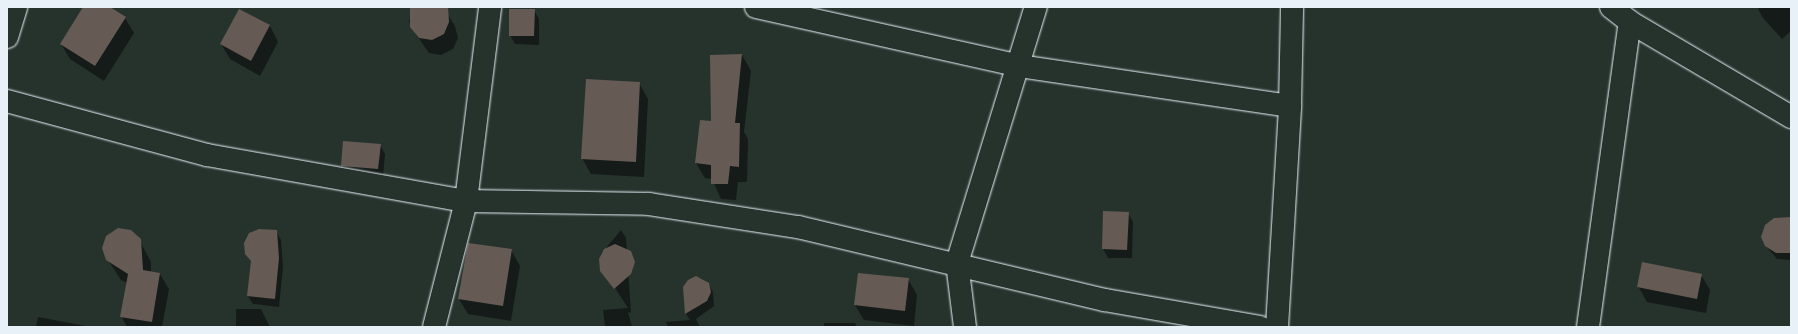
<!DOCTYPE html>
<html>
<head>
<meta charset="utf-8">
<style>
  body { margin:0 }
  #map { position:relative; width:1798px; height:334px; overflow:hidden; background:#26332d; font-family:"Architects Daughter",sans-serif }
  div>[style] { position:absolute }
  .shadow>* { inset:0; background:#0007 }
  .building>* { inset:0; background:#665a54 }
  .roads { filter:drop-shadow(0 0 1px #e8f1f8) drop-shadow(0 0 1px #e8f1f8) }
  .minor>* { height:22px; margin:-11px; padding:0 11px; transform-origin:11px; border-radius:11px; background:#26332d }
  span { translate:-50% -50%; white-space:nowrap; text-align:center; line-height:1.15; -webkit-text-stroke:3px #26332d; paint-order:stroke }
  .frame { position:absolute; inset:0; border:8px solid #e8f1f8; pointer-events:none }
</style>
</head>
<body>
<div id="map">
  <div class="shadow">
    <div style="clip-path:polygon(84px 7px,108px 7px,125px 18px,134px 33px,104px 81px,70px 59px,61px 44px)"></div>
    <div style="clip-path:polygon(415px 7px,443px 7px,455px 26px,458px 38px,453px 49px,441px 55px,429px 53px,411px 27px,409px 21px)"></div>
    <div style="clip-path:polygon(1761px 7px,1791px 7px,1791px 31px,1782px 39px,1763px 18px,1758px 9px)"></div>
    <div style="clip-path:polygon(240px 10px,270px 26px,278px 42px,260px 76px,230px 59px,221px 44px)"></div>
    <div style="clip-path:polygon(534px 10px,539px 19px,539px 45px,515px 44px,510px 35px)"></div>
    <div style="clip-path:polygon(742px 55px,751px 71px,744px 132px,748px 139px,747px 182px,738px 182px,736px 200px,721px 199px,712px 179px,705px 178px,696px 163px)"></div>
    <div style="clip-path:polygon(639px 83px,648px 99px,644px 177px,591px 174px,582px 158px)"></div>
    <div style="clip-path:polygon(380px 145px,385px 154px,383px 178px,347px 175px,342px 166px)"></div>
    <div style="clip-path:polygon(1103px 212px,1128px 213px,1133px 222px,1132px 258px,1108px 258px,1103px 249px)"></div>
    <div style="clip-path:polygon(1791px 227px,1791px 260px,1777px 259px,1766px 246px)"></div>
    <div style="clip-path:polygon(125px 229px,136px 234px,151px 262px,151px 272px,160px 274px,169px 289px,162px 327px,127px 327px,121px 316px,127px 283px,121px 280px,104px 254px,104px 242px,112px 232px)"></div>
    <div style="clip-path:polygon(621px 230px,626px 238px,631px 313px,628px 312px,632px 327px,605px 327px,603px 310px,628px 308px,600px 265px,601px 254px)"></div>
    <div style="clip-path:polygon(276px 231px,281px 240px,283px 267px,279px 307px,253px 304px,248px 296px,252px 263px,246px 253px)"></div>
    <div style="clip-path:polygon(511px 250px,520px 266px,511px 321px,468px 314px,459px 299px)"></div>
    <div style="clip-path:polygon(1701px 275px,1710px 290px,1706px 313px,1647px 302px,1638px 286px)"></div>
    <div style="clip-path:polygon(700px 278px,708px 283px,713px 292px,714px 306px,696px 319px,700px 327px,668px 327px,666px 322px,690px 320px,686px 314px,684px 287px,692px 279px)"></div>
    <div style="clip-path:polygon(908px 279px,917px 295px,914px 326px,864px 320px,855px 305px)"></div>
    <div style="clip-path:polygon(236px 309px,261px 309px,270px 327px,236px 327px)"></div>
    <div style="clip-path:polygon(38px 317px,91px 327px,36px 327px)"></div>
    <div style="clip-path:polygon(824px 323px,855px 323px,857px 327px,824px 327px)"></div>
  </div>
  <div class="building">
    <div style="clip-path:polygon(83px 7px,110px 7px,126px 17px,95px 66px,60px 44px)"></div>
    <div style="clip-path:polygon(410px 7px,448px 7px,449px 22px,444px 34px,432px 40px,419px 38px,410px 27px)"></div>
    <div style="clip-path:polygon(239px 9px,270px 25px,251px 61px,220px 44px)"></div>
    <div style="clip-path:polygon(509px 9px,535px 9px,534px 36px,509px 36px)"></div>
    <div style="clip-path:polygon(742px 54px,735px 123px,740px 123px,739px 167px,730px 166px,728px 184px,711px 184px,711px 165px,695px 163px,700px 120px,711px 121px,710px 55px)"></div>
    <div style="clip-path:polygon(586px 79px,640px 82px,636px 162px,581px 159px)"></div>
    <div style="clip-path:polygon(343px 141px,381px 144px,378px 169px,341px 166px)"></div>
    <div style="clip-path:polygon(1103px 211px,1129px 212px,1127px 250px,1102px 249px)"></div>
    <div style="clip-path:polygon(1791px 217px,1791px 253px,1776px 253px,1765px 246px,1761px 237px,1765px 225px,1774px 218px)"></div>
    <div style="clip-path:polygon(118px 228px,131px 230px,141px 239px,143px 270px,160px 273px,152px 322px,120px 317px,128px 274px,106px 260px,102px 248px,106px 236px)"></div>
    <div style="clip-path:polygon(259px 229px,277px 230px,279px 258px,275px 299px,247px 296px,251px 261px,245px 254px,244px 243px,249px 233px)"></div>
    <div style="clip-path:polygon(468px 243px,512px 249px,503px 306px,458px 299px)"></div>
    <div style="clip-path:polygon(615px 244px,631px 251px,635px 262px,631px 274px,614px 289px,600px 271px,599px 259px,604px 249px)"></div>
    <div style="clip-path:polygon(1642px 262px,1702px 274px,1697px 299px,1637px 287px)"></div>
    <div style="clip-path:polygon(858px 273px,909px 278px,905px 311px,854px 305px)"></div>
    <div style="clip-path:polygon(696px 276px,709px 283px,711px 292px,707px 301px,685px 314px,683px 287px,688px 280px)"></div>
  </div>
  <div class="roads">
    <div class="minor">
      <div style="left:756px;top:7px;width:270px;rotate:12.6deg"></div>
      <div style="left:1019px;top:66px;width:274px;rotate:8.4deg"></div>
      <div style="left:1611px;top:7px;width:24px;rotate:38deg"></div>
      <div style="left:1630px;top:22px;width:187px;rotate:30.5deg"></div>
      <div style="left:7px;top:37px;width:31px;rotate:-73deg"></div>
      <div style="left:7px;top:101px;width:207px;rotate:15.1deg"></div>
      <div style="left:207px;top:155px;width:263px;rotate:10.1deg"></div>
      <div style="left:466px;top:201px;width:183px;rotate:0.9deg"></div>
      <div style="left:649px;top:204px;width:151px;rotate:8.8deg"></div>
      <div style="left:798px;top:227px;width:316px;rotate:13.4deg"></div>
      <div style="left:1105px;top:300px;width:157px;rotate:9.9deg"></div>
      <div style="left:434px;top:327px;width:130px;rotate:-75.7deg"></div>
      <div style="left:466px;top:201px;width:195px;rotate:-82.9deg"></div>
      <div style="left:965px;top:327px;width:64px;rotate:-97.1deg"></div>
      <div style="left:957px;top:263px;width:268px;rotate:-72.9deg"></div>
      <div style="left:1277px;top:327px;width:221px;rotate:-86.6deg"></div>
      <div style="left:1290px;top:106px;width:99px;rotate:-88.8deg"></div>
      <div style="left:1588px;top:327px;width:308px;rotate:-82.2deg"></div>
    </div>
  </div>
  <div class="frame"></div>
</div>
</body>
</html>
